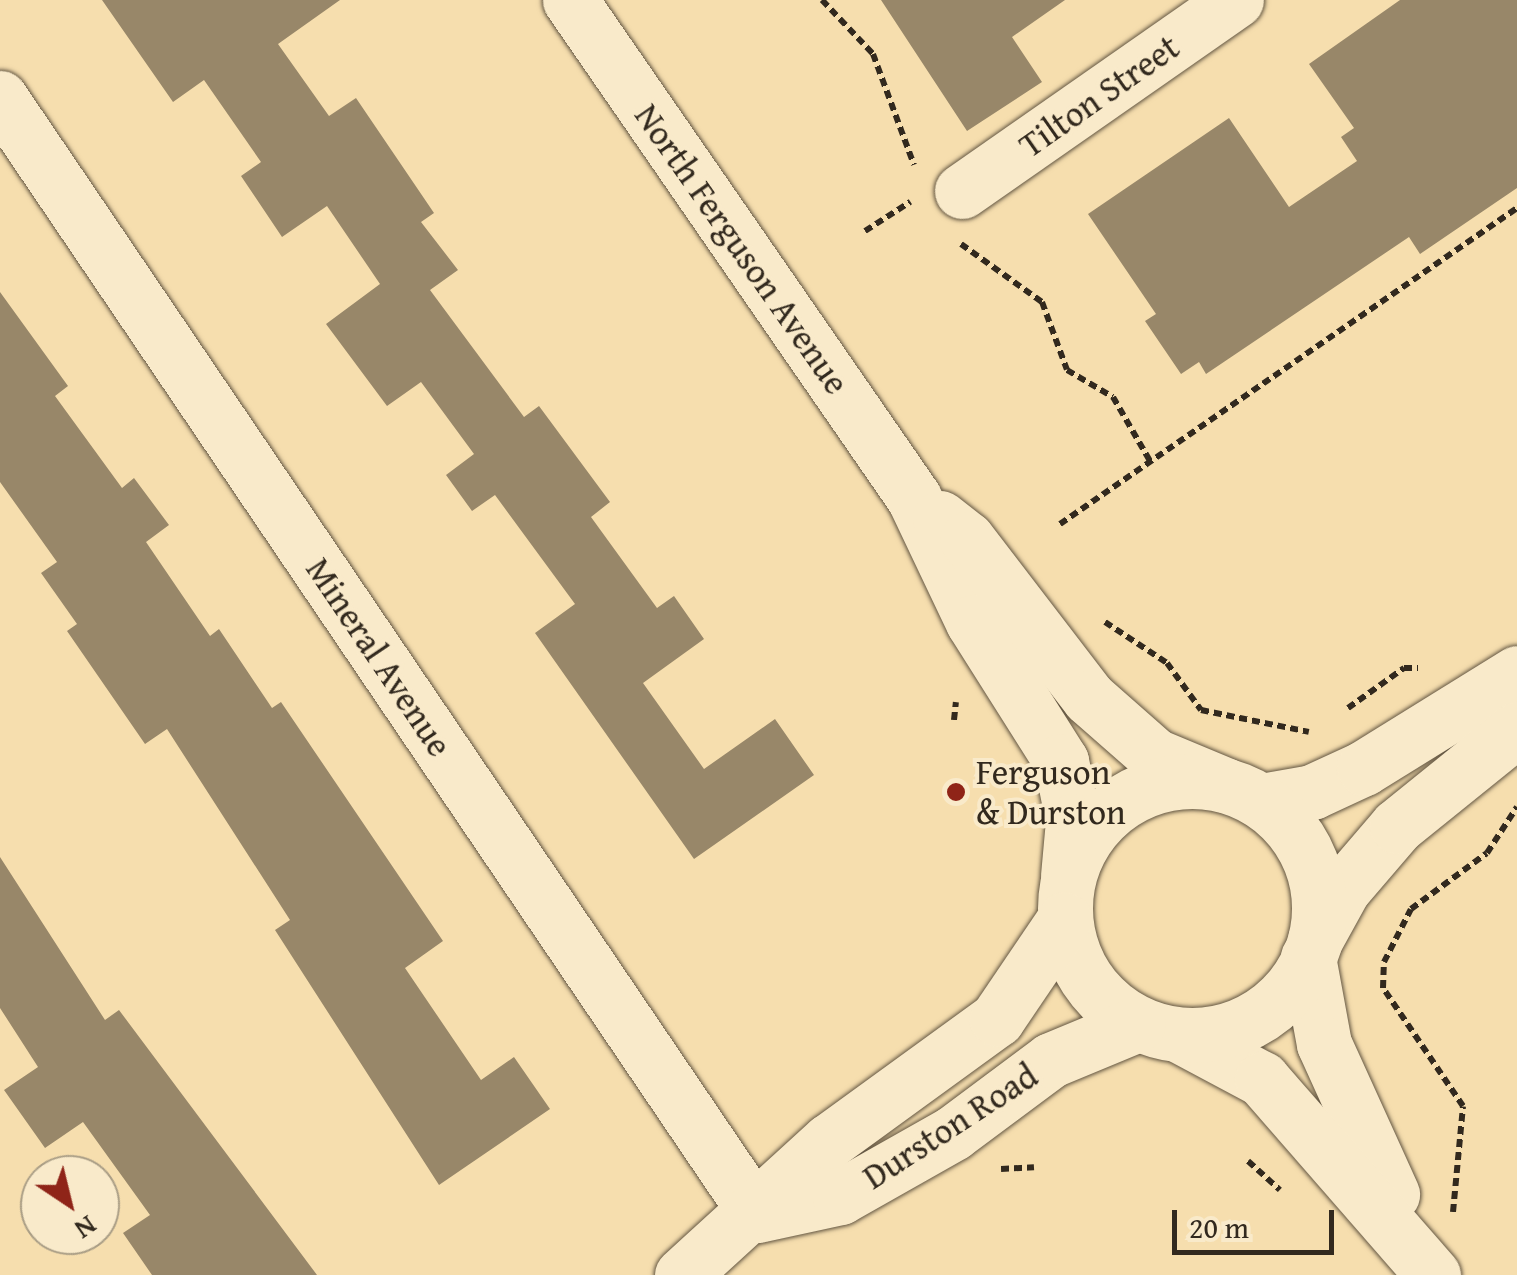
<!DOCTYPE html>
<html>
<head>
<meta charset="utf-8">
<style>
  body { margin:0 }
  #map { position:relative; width:1517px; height:1275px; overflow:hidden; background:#f6deae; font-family:"Gentium Book Plus",serif }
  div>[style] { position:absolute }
  .building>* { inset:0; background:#988769 }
  .path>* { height:6px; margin-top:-3px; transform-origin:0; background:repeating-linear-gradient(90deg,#32291e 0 8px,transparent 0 13px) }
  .roads { filter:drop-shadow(0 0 2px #635642) drop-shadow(0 0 2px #635642) }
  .minor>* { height:55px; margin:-27.5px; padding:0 27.5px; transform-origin:27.5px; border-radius:27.5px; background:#f9eaca }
  .tertiary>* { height:55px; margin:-27.5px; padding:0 27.5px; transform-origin:27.5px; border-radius:27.5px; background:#f9eaca }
  .secondary>* { height:55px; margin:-27.5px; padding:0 27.5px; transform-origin:27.5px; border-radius:27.5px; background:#f9eaca }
  .secondary>.ring { margin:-27.5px; padding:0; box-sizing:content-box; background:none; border:55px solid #f9eaca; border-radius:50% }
  .dots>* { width:28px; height:28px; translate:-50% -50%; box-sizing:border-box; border:5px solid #f9eaca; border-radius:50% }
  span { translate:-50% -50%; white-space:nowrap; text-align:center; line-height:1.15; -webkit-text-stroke:8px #f9eaca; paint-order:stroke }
  .street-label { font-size:35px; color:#32291e }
  .poi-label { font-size:35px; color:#32291e }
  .left { translate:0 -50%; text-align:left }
  .north { position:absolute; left:20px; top:1155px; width:100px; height:100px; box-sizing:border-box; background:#f9eaca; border:2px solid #a99d85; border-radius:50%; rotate:145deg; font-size:28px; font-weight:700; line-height:40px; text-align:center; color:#32291e }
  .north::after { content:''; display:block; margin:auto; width:35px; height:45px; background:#8f2418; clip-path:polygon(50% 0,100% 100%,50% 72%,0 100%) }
  .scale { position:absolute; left:1172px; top:1210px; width:162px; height:45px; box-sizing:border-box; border:5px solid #32291e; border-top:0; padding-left:12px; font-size:30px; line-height:35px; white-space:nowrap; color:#32291e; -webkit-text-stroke:8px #f9eaca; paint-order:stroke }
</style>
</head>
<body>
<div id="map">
  <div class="building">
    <div style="clip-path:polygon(102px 0,340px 0,278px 44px,329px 116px,356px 98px,434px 213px,421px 222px,458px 270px,430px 290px,524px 417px,539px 406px,610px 502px,591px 517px,657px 608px,674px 596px,704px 639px,643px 683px,704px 769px,775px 719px,814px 775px,694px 859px,535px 633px,575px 604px,495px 495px,472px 511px,446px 475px,474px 454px,421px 382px,387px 406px,326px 324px,380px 284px,327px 206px,282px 237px,241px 176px,261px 162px,204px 80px,173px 102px)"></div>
    <div style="clip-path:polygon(881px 0,1065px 0,1012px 37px,1042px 82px,967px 131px)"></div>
    <div style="clip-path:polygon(1400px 0,1517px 0,1517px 188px,1420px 254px,1409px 237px,1206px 374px,1199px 362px,1181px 374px,1145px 321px,1156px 314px,1088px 214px,1229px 118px,1289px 207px,1357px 161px,1341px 137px,1354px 128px,1309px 64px)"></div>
    <div style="clip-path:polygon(0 292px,68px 386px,55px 396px,122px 488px,134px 478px,169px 525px,146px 542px,210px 636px,219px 629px,272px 708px,281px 702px,443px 941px,405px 968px,481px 1080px,514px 1057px,550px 1109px,439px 1185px,275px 930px,290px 920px,167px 729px,145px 744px,67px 631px,77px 624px,41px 573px,57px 562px,0 482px)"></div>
    <div style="clip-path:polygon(0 857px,105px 1020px,119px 1010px,317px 1275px,152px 1275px,123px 1233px,150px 1215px,83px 1122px,45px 1148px,4px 1090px,38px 1067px,0 1008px)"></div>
  </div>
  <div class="path">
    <div style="left:822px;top:0;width:74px;rotate:46.6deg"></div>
    <div style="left:873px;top:54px;width:118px;rotate:69.7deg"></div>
    <div style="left:865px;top:231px;width:54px;rotate:-32.8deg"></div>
    <div style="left:961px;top:244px;width:100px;rotate:35.6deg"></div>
    <div style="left:1042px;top:302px;width:72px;rotate:69.8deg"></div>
    <div style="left:1067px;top:370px;width:53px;rotate:30.4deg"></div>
    <div style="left:1113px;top:397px;width:74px;rotate:60deg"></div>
    <div style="left:1060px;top:524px;width:556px;rotate:-34.66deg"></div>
    <div style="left:1105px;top:622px;width:74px;rotate:33.5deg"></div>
    <div style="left:1167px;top:663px;width:58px;rotate:54.1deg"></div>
    <div style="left:1201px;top:710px;width:110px;rotate:11.5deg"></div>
    <div style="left:1348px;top:708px;width:69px;rotate:-35.5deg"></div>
    <div style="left:1404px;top:668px;width:14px"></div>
    <div style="left:954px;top:720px;width:18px;rotate:-84deg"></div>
    <div style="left:1248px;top:1161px;width:43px;rotate:42.2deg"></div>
    <div style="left:1001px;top:1169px;width:33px;rotate:-3deg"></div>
    <div style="left:1453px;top:1212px;width:106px;rotate:-84.6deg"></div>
    <div style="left:1463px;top:1106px;width:143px;rotate:-124.1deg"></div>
    <div style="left:1383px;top:988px;width:26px;rotate:-88deg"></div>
    <div style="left:1384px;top:962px;width:59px;rotate:-63deg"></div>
    <div style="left:1411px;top:909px;width:94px;rotate:-36.4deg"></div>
    <div style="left:1487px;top:853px;width:55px;rotate:-56.9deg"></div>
  </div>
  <div class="roads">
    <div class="minor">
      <div style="left:0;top:98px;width:1349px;rotate:55.87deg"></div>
      <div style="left:962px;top:191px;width:334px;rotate:-34.9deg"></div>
    </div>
    <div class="tertiary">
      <div style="left:570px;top:0;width:605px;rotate:55.36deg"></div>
      <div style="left:914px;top:498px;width:137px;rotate:64.6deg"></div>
      <div style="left:973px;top:622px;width:165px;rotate:57.7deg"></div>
      <div style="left:1061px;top:761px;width:61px;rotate:78.7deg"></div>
      <div style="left:1073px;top:821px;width:55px;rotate:95.2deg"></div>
      <div style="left:940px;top:518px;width:34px;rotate:38deg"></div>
      <div style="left:967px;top:539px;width:200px;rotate:52.5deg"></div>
      <div style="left:1089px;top:698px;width:88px;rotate:41.3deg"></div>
      <div style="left:1155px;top:756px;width:76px;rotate:22.5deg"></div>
      <div style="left:1261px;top:801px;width:52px;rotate:-10deg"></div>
      <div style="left:1312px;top:792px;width:57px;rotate:-24.8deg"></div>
      <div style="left:1364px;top:768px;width:180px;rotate:-31.8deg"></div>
      <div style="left:1315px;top:940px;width:58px;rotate:-61.2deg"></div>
      <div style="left:1343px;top:889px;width:83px;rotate:-49.4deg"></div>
      <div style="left:1397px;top:826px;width:154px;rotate:-38.9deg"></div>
      <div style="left:1308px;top:957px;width:88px;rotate:79.6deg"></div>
      <div style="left:1324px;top:1044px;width:165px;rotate:65.6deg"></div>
      <div style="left:1181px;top:1036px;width:92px;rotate:28deg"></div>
      <div style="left:1262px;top:1079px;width:260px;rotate:48.9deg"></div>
    </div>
    <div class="secondary">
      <div class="ring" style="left:1065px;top:781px;width:199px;height:199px"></div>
      <div style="left:757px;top:1215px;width:85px;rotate:-12.2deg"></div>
      <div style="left:840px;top:1197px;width:130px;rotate:-29.5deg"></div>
      <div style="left:953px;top:1133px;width:122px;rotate:-36.7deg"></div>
      <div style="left:1051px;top:1060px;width:94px;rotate:-22.5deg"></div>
      <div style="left:682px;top:1275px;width:199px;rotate:-42.4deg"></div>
      <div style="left:829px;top:1141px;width:208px;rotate:-36deg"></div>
      <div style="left:997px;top:1019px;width:120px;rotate:-55.9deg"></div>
    </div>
  </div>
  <div class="dots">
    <div style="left:956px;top:792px;background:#8f2418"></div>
  </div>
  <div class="street-label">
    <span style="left:1099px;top:96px;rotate:-35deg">Tilton Street</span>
    <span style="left:742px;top:249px;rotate:55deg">North Ferguson Avenue</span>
    <span style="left:379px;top:657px;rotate:56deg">Mineral Avenue</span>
    <span style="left:950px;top:1126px;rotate:-33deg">Durston Road</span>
  </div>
  <div class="poi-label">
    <span class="left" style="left:976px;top:792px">Ferguson<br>&amp; Durston</span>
  </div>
  <div class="north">N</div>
  <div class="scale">20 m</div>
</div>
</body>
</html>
